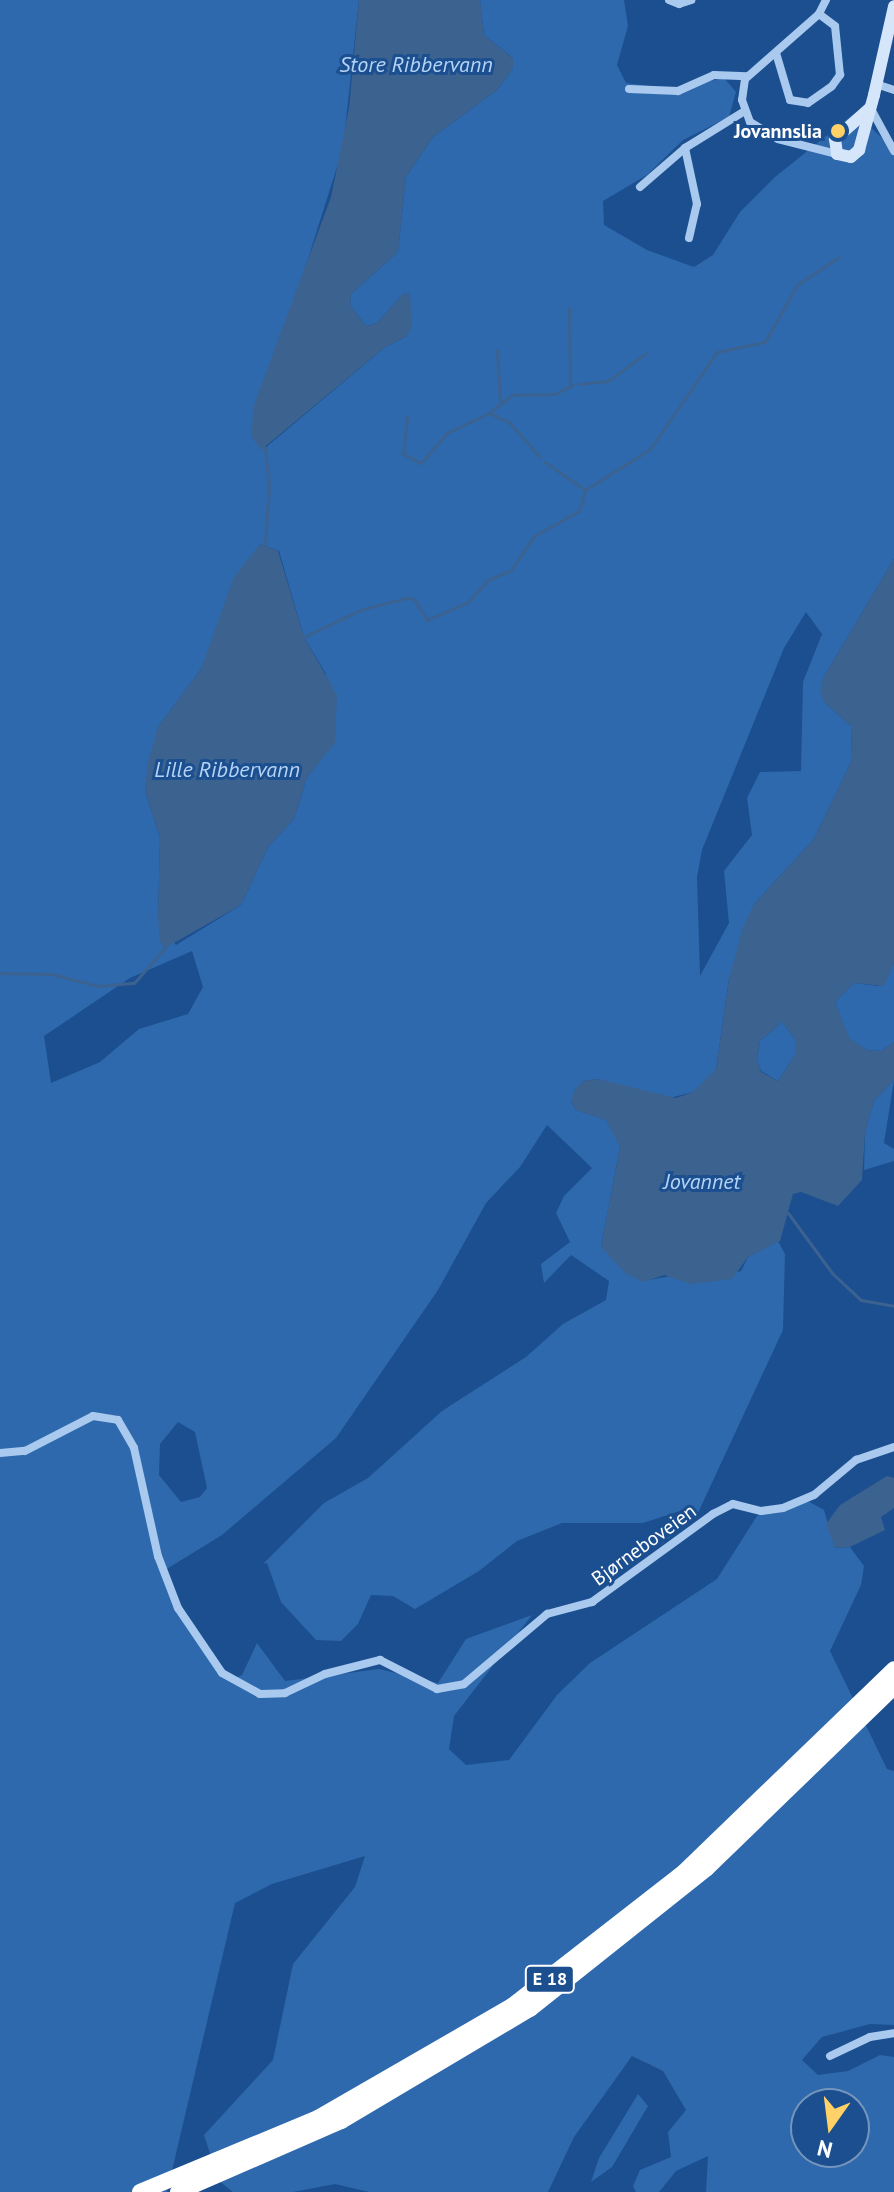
<!DOCTYPE html>
<html>
<head>
<meta charset="utf-8">
<style>
  body { margin:0 }
  #map { position:relative; width:894px; height:2192px; overflow:hidden; background:#1b4f8f; font-family:"PT Sans",sans-serif }
  div>[style] { position:absolute }
  .green>* { inset:0; background:#2e69ad }
  .water>* { inset:0; background:#3c6290 }
  .stream>* { height:3px; margin:-1.5px; padding:0 1.5px; transform-origin:1.5px; border-radius:1.5px; background:#3c6290 }
  .street>* { height:8px; margin:-4px; padding:0 4px; transform-origin:4px; border-radius:4px; background:#a9c9ee }
  .secondary>* { height:12px; margin:-6px; padding:0 6px; transform-origin:6px; border-radius:6px; background:#d6e6fa }
  .highway>* { height:16px; margin:-8px; padding:0 8px; transform-origin:8px; border-radius:8px; background:#fff }
  .dots>* { width:22px; height:22px; translate:-50% -50%; box-sizing:border-box; border:4px solid #1b4f8f; border-radius:50% }
  span { translate:-50% -50%; white-space:nowrap; text-align:center; line-height:1.15; -webkit-text-stroke:6px #1b4f8f; paint-order:stroke }
  .shield-label span { padding:2px 6px; background:#1b4f8f; border:2px solid; border-radius:6px; -webkit-text-stroke-width:0 }
  .shield-label { font-size:18px; color:#fff; font-weight:700 }
  .poi-label { font-size:20px; color:#fff; font-weight:700 }
  .right { translate:-100% -50%; text-align:right }
  .street-label { font-size:20px; color:#fff }
  .water-label { font-size:22px; color:#b5d3f5; font-style:italic }
  .north { position:absolute; left:790px; top:2088px; width:80px; height:80px; box-sizing:border-box; background:#1b4f8f; border:2px solid #7695bc; border-radius:50%; rotate:194deg; font-size:22px; font-weight:700; line-height:32px; text-align:center; color:#fff }
  .north::after { content:''; display:block; margin:auto; width:28px; height:36px; background:#ffd166; clip-path:polygon(50% 0,100% 100%,50% 72%,0 100%) }
</style>
</head>
<body>
<div id="map">
  <div class="green">
    <div style="clip-path:polygon(evenodd,0 0,359px 0,343px 148px,289px 319px,265px 448px,384px 348px,407px 336px,410px 295px,404px 293px,377px 323px,366px 326px,350px 305px,351px 294px,398px 252px,406px 177px,433px 137px,497px 90px,512px 70px,513px 58px,484px 35px,480px 0,624px 0,628px 26px,617px 65px,626px 83px,673px 89px,724px 78px,736px 92px,729px 117px,683px 140px,647px 175px,603px 201px,604px 225px,647px 250px,694px 267px,713px 255px,740px 212px,775px 177px,855px 113px,894px 149px,894px 559px,823px 678px,825px 703px,851px 726px,852px 760px,814px 839px,754px 904px,729px 979px,716px 1069px,708px 1081px,693px 1092px,666px 1099px,598px 1079px,583px 1081px,571px 1102px,576px 1110px,606px 1120px,617px 1134px,620px 1147px,601px 1247px,644px 1281px,676px 1275px,691px 1284px,741px 1271px,748px 1257px,778px 1241px,785px 1254px,783px 1330px,697px 1515px,658px 1547px,679px 1527px,686px 1509px,643px 1523px,562px 1523px,517px 1541px,479px 1571px,415px 1609px,393px 1596px,371px 1595px,358px 1624px,341px 1641px,316px 1640px,281px 1602px,267px 1563px,263px 1564px,324px 1503px,368px 1478px,442px 1411px,526px 1357px,563px 1324px,606px 1300px,609px 1281px,571px 1255px,544px 1283px,541px 1264px,570px 1242px,556px 1213px,564px 1196px,592px 1168px,547px 1125px,520px 1167px,486px 1203px,438px 1290px,336px 1438px,222px 1535px,165px 1570px,175px 1603px,231px 1680px,242px 1675px,257px 1643px,285px 1681px,379px 1669px,438px 1683px,466px 1639px,532px 1615px,454px 1716px,449px 1749px,466px 1765px,509px 1760px,557px 1695px,590px 1663px,717px 1579px,757px 1516px,804px 1499px,824px 1510px,835px 1548px,850px 1547px,864px 1566px,861px 1585px,830px 1651px,887px 1769px,894px 1771px,894px 2025px,870px 2024px,822px 2037px,802px 2060px,818px 2075px,848px 2071px,880px 2055px,894px 2057px,894px 2192px,706px 2192px,708px 2156px,676px 2171px,659px 2192px,636px 2192px,633px 2186px,640px 2170px,671px 2157px,668px 2132px,686px 2110px,663px 2071px,632px 2056px,574px 2137px,548px 2192px,369px 2192px,335px 2184px,293px 2192px,233px 2192px,219px 2181px,204px 2135px,273px 2060px,293px 1964px,355px 1887px,365px 1856px,272px 1884px,235px 1903px,167px 2192px,0 2192px,0 0,260px 544px,279px 551px,304px 637px,326px 674px,321px 760px,307px 777px,294px 819px,268px 847px,241px 905px,176px 945px,158px 917px,160px 838px,145px 790px,158px 727px,201px 669px,260px 544px,0 0,806px 612px,822px 634px,803px 682px,801px 771px,760px 772px,747px 798px,752px 835px,724px 871px,729px 923px,700px 976px,697px 877px,702px 850px,784px 648px,806px 612px,0 0,192px 951px,203px 987px,188px 1014px,139px 1029px,100px 1062px,51px 1083px,44px 1036px,130px 978px,192px 951px,0 0,178px 1422px,195px 1432px,207px 1488px,200px 1497px,181px 1502px,159px 1475px,160px 1444px,178px 1422px,0 0,806px 2104px,854px 2104px,854px 2152px,806px 2152px,806px 2104px)"></div>
    <div style="clip-path:polygon(894px 964px,894px 1042px,881px 1051px,867px 1050px,849px 1039px,835px 1002px,854px 983px,878px 986px)"></div>
    <div style="clip-path:polygon(782px 1022px,795px 1039px,795px 1055px,778px 1081px,761px 1071px,757px 1059px,760px 1041px)"></div>
    <div style="clip-path:polygon(894px 1080px,884px 1143px,894px 1149px,894px 1161px,864px 1170px,865px 1133px,874px 1101px)"></div>
    <div style="clip-path:polygon(638px 2094px,648px 2106px,612px 2167px,591px 2182px,599px 2158px)"></div>
  </div>
  <div class="water">
    <div style="clip-path:polygon(359px 0,480px 0,484px 35px,514px 59px,512px 70px,497px 90px,433px 137px,406px 177px,398px 252px,351px 294px,350px 305px,366px 326px,377px 323px,404px 293px,410px 295px,412px 327px,407px 336px,384px 348px,261px 450px,251px 436px,254px 405px,331px 197px,349px 108px)"></div>
    <div style="clip-path:polygon(260px 544px,278px 551px,304px 637px,337px 695px,335px 743px,307px 777px,294px 819px,268px 847px,241px 905px,165px 948px,160px 942px,158px 917px,160px 838px,145px 790px,148px 762px,158px 727px,201px 669px,234px 577px)"></div>
    <div style="clip-path:polygon(evenodd,894px 559px,894px 964px,884px 986px,854px 983px,835px 1002px,850px 1039px,867px 1050px,881px 1051px,894px 1042px,894px 1080px,874px 1101px,865px 1133px,862px 1180px,838px 1206px,801px 1192px,793px 1194px,780px 1241px,748px 1257px,732px 1279px,691px 1284px,664px 1275px,644px 1282px,626px 1274px,601px 1247px,620px 1147px,606px 1120px,576px 1110px,571px 1102px,575px 1089px,583px 1081px,598px 1079px,676px 1098px,693px 1092px,716px 1069px,729px 979px,742px 930px,754px 904px,814px 839px,852px 760px,851px 726px,825px 703px,820px 691px,823px 678px,894px 559px,782px 1022px,795px 1039px,795px 1055px,778px 1081px,761px 1072px,757px 1059px,760px 1041px,782px 1022px)"></div>
    <div style="clip-path:polygon(887px 1476px,894px 1478px,894px 1508px,881px 1517px,885px 1530px,850px 1547px,835px 1548px,826px 1524px,840px 1505px)"></div>
  </div>
  <div class="stream">
    <div style="left:569px;top:308px;width:76px;rotate:89.2deg"></div>
    <div style="left:497px;top:350px;width:51px;rotate:86.6deg"></div>
    <div style="left:579px;top:384px;width:29px;rotate:-6deg"></div>
    <div style="left:608px;top:381px;width:47px;rotate:-36.4deg"></div>
    <div style="left:490px;top:412px;width:28px;rotate:-38deg"></div>
    <div style="left:512px;top:395px;width:42px;rotate:-1.4deg"></div>
    <div style="left:554px;top:394px;width:21px;rotate:-25deg"></div>
    <div style="left:407px;top:417px;width:37px;rotate:96deg"></div>
    <div style="left:403px;top:454px;width:20px;rotate:27deg"></div>
    <div style="left:421px;top:463px;width:40px;rotate:-49deg"></div>
    <div style="left:447px;top:433px;width:47px;rotate:-25.5deg"></div>
    <div style="left:489px;top:413px;width:23px;rotate:25deg"></div>
    <div style="left:510px;top:423px;width:44px;rotate:48.7deg"></div>
    <div style="left:265px;top:448px;width:37px;rotate:84deg"></div>
    <div style="left:269px;top:485px;width:59px;rotate:93.9deg"></div>
    <div style="left:545px;top:462px;width:49px;rotate:35deg"></div>
    <div style="left:304px;top:637px;width:62px;rotate:-25.7deg"></div>
    <div style="left:360px;top:610px;width:48px;rotate:-14.6deg"></div>
    <div style="left:406px;top:598px;width:8px;rotate:7deg"></div>
    <div style="left:414px;top:599px;width:25px;rotate:58deg"></div>
    <div style="left:427px;top:620px;width:45px;rotate:-23.7deg"></div>
    <div style="left:468px;top:602px;width:30px;rotate:-48deg"></div>
    <div style="left:488px;top:580px;width:25px;rotate:-23deg"></div>
    <div style="left:511px;top:570px;width:41px;rotate:-55.9deg"></div>
    <div style="left:534px;top:536px;width:51px;rotate:-29.1deg"></div>
    <div style="left:579px;top:511px;width:22px;rotate:-74deg"></div>
    <div style="left:585px;top:490px;width:77px;rotate:-32.2deg"></div>
    <div style="left:650px;top:449px;width:118px;rotate:-55.4deg"></div>
    <div style="left:717px;top:352px;width:49px;rotate:-11.8deg"></div>
    <div style="left:765px;top:342px;width:65px;rotate:-60.7deg"></div>
    <div style="left:797px;top:285px;width:50px;rotate:-33.7deg"></div>
    <div style="left:0;top:973px;width:52px;rotate:1.1deg"></div>
    <div style="left:52px;top:974px;width:48px;rotate:14.6deg"></div>
    <div style="left:98px;top:986px;width:36px;rotate:-5deg"></div>
    <div style="left:134px;top:983px;width:47px;rotate:-48.5deg"></div>
    <div style="left:788px;top:1213px;width:74px;rotate:53.7deg"></div>
    <div style="left:832px;top:1273px;width:40px;rotate:43deg"></div>
    <div style="left:861px;top:1300px;width:34px;rotate:10deg"></div>
  </div>
  <div class="street">
    <div style="left:669px;top:0;width:11px;rotate:22deg"></div>
    <div style="left:679px;top:4px;width:13px;rotate:-18deg"></div>
    <div style="left:826px;top:0;width:16px;rotate:117deg"></div>
    <div style="left:819px;top:14px;width:98px;rotate:138.7deg"></div>
    <div style="left:745px;top:79px;width:21px;rotate:98deg"></div>
    <div style="left:742px;top:100px;width:23px;rotate:70deg"></div>
    <div style="left:750px;top:122px;width:33px;rotate:31deg"></div>
    <div style="left:778px;top:139px;width:61px;rotate:14.3deg"></div>
    <div style="left:776px;top:53px;width:49px;rotate:73.4deg"></div>
    <div style="left:790px;top:100px;width:18px;rotate:9deg"></div>
    <div style="left:808px;top:103px;width:29px;rotate:-35deg"></div>
    <div style="left:832px;top:86px;width:14px;rotate:-54deg"></div>
    <div style="left:840px;top:75px;width:49px;rotate:-95.8deg"></div>
    <div style="left:835px;top:26px;width:20px;rotate:-143deg"></div>
    <div style="left:876px;top:84px;width:19px;rotate:18deg"></div>
    <div style="left:629px;top:89px;width:49px;rotate:2.3deg"></div>
    <div style="left:678px;top:91px;width:39px;rotate:-24deg"></div>
    <div style="left:714px;top:75px;width:33px;rotate:2deg"></div>
    <div style="left:871px;top:109px;width:48px;rotate:61.3deg"></div>
    <div style="left:640px;top:187px;width:60px;rotate:-40.9deg"></div>
    <div style="left:689px;top:238px;width:35px;rotate:-77deg"></div>
    <div style="left:697px;top:204px;width:57px;rotate:-102.1deg"></div>
    <div style="left:685px;top:148px;width:70px;rotate:-31.7deg"></div>
    <div style="left:0;top:1453px;width:25px;rotate:-5deg"></div>
    <div style="left:25px;top:1451px;width:76px;rotate:-27.2deg"></div>
    <div style="left:93px;top:1416px;width:25px;rotate:9deg"></div>
    <div style="left:118px;top:1420px;width:32px;rotate:60deg"></div>
    <div style="left:134px;top:1448px;width:111px;rotate:77.5deg"></div>
    <div style="left:158px;top:1556px;width:56px;rotate:69deg"></div>
    <div style="left:178px;top:1608px;width:78px;rotate:55.9deg"></div>
    <div style="left:222px;top:1673px;width:43px;rotate:28.9deg"></div>
    <div style="left:260px;top:1694px;width:25px;rotate:-2deg"></div>
    <div style="left:285px;top:1693px;width:44px;rotate:-25.4deg"></div>
    <div style="left:325px;top:1674px;width:57px;rotate:-14.3deg"></div>
    <div style="left:380px;top:1660px;width:64px;rotate:27deg"></div>
    <div style="left:437px;top:1689px;width:27px;rotate:-10deg"></div>
    <div style="left:464px;top:1684px;width:109px;rotate:-40.1deg"></div>
    <div style="left:547px;top:1614px;width:47px;rotate:-14.9deg"></div>
    <div style="left:592px;top:1602px;width:150px;rotate:-36deg"></div>
    <div style="left:713px;top:1514px;width:22px;rotate:-27deg"></div>
    <div style="left:733px;top:1504px;width:29px;rotate:14deg"></div>
    <div style="left:761px;top:1511px;width:22px;rotate:-8deg"></div>
    <div style="left:783px;top:1508px;width:34px;rotate:-23deg"></div>
    <div style="left:814px;top:1495px;width:55px;rotate:-39.8deg"></div>
    <div style="left:856px;top:1460px;width:40px;rotate:-18.9deg"></div>
    <div style="left:830px;top:2056px;width:44px;rotate:-25.4deg"></div>
    <div style="left:870px;top:2037px;width:24px;rotate:-9deg"></div>
  </div>
  <div class="secondary">
    <div style="left:870px;top:108px;width:47px;rotate:138.5deg"></div>
    <div style="left:835px;top:139px;width:15px;rotate:82deg"></div>
    <div style="left:837px;top:154px;width:14px;rotate:12deg"></div>
    <div style="left:851px;top:157px;width:11px;rotate:-41deg"></div>
    <div style="left:859px;top:150px;width:57px;rotate:-74.7deg"></div>
    <div style="left:874px;top:95px;width:91px;rotate:-77.3deg"></div>
  </div>
  <div class="highway">
    <div style="left:140px;top:2192px;width:193px;rotate:-22.6deg"></div>
    <div style="left:318px;top:2118px;width:224px;rotate:-30deg"></div>
    <div style="left:512px;top:2006px;width:218px;rotate:-37.9deg"></div>
    <div style="left:684px;top:1872px;width:292px;rotate:-44deg"></div>
    <div style="left:178px;top:2192px;width:178px;rotate:-23.5deg"></div>
    <div style="left:341px;top:2121px;width:220px;rotate:-30.7deg"></div>
    <div style="left:530px;top:2009px;width:226px;rotate:-38.5deg"></div>
    <div style="left:707px;top:1868px;width:260px;rotate:-44.1deg"></div>
  </div>
  <div class="dots">
    <div style="left:838px;top:131px;background:#ffd166"></div>
  </div>
  <div class="shield-label">
    <span style="left:550px;top:1979px">E 18</span>
  </div>
  <div class="poi-label">
    <span class="right" style="left:822px;top:131px">Jovannslia</span>
  </div>
  <div class="street-label">
    <span style="left:644px;top:1545px;rotate:-36deg">Bjørneboveien</span>
  </div>
  <div class="water-label">
    <span style="left:416px;top:65px">Store Ribbervann</span>
    <span style="left:227px;top:770px">Lille Ribbervann</span>
    <span style="left:702px;top:1182px">Jovannet</span>
  </div>
  <div class="north">N</div>
</div>
</body>
</html>
